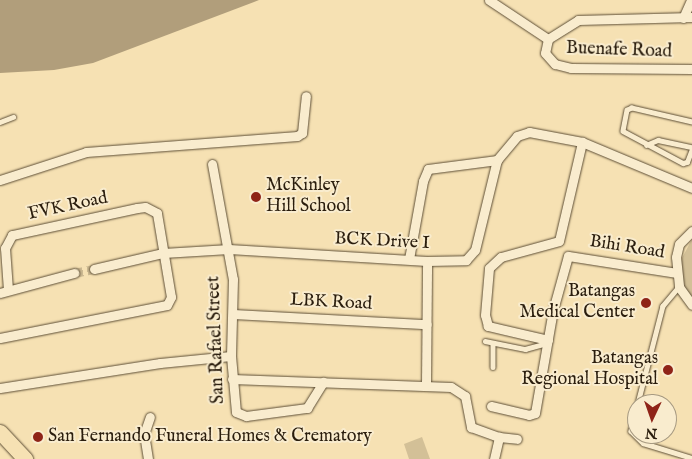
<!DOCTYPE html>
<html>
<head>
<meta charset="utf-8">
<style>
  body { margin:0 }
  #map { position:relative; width:692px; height:459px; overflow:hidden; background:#f6e1b3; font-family:"IM FELL English",serif }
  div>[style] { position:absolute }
  .green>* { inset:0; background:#d3c097 }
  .water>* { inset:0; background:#b19e7b }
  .minor-tunnel>* { height:9px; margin-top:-4.5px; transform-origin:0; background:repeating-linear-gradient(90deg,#cdba92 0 9px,transparent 0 13.5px) }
  .roads { filter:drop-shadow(0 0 1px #5d4e36) drop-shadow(0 0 1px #5d4e36) }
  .service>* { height:4.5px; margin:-2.25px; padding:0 2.25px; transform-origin:2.25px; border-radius:2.25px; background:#f9ecce }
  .minor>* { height:9px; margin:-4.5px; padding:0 4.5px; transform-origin:4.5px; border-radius:4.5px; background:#f9ecce }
  .primary>* { height:15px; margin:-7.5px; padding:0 7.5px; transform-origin:7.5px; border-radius:7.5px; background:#f6e1b3 }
  .dots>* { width:14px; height:14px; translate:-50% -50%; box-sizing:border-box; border:2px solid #f9ecce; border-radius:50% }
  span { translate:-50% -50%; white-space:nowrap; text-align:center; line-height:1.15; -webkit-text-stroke:4px #f9ecce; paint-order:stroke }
  .street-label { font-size:18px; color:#2a1d0d }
  .poi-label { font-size:18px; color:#2a1d0d }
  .left { translate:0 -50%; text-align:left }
  .right { translate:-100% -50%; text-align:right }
  .north { position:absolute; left:627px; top:394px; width:50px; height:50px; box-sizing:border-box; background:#f9ecce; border:1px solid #a69981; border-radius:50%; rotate:183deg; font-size:14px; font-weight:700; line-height:20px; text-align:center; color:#2a1d0d }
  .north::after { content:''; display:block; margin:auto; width:18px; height:22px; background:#8f2418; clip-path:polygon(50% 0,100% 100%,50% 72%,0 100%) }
</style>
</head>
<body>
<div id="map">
  <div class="green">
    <div style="clip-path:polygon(692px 239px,692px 302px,682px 287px,680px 262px)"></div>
    <div style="clip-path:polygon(422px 437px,430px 459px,409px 459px,404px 444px)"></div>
  </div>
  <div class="water">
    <div style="clip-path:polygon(0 0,259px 0,93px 63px,54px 70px,0 73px)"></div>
  </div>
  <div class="minor-tunnel">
    <div style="left:74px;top:273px;width:20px;rotate:-11deg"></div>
  </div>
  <div class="roads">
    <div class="service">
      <div style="left:0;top:122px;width:14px;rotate:-21deg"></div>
      <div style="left:692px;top:122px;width:62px;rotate:-166.9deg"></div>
      <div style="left:632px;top:108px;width:5px;rotate:158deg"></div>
      <div style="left:627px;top:110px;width:21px;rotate:101deg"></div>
      <div style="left:623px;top:131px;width:68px;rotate:28.1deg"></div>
      <div style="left:683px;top:163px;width:4px;rotate:-14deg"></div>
      <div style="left:687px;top:162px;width:14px;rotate:-69deg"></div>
      <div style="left:646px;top:145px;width:13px;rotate:-23deg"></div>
      <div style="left:658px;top:140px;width:35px;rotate:12deg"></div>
      <div style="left:679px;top:287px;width:25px;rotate:130deg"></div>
      <div style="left:663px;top:306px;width:129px;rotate:104.4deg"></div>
      <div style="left:631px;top:431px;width:17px;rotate:45deg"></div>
      <div style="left:643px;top:443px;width:51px;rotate:17deg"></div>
      <div style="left:485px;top:341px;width:41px;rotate:11.3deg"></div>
      <div style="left:525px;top:349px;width:23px;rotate:-15deg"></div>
      <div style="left:493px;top:343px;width:24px;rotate:90deg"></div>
    </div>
    <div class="minor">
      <div style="left:489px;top:0;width:71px;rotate:33.5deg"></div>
      <div style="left:548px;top:39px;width:14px;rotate:102deg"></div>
      <div style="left:545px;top:53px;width:15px;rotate:48deg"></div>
      <div style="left:555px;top:64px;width:16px;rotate:14deg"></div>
      <div style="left:571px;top:68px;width:121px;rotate:0.5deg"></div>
      <div style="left:683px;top:18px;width:20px;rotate:-66deg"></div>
      <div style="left:548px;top:39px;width:36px;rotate:-32deg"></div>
      <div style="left:578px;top:20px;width:114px;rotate:-1.5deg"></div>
      <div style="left:212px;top:164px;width:117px;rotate:79.7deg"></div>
      <div style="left:233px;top:279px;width:77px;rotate:91.5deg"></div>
      <div style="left:231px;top:356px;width:56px;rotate:84.9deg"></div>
      <div style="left:236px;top:412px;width:11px;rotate:22deg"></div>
      <div style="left:246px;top:416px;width:62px;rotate:-7.5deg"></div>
      <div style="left:307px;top:408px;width:31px;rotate:-58deg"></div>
      <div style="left:0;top:180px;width:90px;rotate:-18deg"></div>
      <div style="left:86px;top:152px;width:212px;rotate:-4.3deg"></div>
      <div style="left:297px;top:136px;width:6px;rotate:-31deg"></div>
      <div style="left:302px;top:133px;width:37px;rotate:-84deg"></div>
      <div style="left:692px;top:231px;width:18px;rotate:135deg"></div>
      <div style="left:679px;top:244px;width:13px;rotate:103deg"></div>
      <div style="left:676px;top:257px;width:30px;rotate:84deg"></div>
      <div style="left:679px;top:287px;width:22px;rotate:54deg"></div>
      <div style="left:409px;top:259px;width:79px;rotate:-79.8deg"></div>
      <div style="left:423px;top:181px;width:13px;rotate:-67deg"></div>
      <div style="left:428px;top:169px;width:70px;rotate:-7.4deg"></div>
      <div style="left:94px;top:269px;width:71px;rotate:-13.1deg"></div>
      <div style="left:163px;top:253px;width:66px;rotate:-3.5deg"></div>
      <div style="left:229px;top:249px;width:198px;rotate:3.5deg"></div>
      <div style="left:427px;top:261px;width:39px;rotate:-1deg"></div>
      <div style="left:466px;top:260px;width:13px;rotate:-48deg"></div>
      <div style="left:475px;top:250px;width:93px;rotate:-76.3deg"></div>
      <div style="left:497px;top:160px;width:31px;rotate:-50deg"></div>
      <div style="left:517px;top:136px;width:13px;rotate:-18deg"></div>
      <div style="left:529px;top:132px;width:54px;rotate:10.7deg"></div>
      <div style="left:582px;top:142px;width:119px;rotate:22.7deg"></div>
      <div style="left:0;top:293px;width:77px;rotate:-15.1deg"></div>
      <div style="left:233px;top:314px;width:194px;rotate:3deg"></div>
      <div style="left:0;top:338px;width:170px;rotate:-11.2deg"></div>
      <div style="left:167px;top:305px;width:9px;rotate:-63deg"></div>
      <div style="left:171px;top:297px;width:85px;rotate:-99.5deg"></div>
      <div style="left:157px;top:213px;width:13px;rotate:-153deg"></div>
      <div style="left:145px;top:207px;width:8px;rotate:173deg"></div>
      <div style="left:137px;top:208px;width:128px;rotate:167.8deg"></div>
      <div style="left:12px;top:235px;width:15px;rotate:118deg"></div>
      <div style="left:5px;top:248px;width:42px;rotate:85.9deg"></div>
      <div style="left:548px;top:340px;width:62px;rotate:-166.9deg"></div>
      <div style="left:488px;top:326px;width:11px;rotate:-105deg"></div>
      <div style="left:485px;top:315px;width:47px;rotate:-85.1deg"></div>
      <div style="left:489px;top:268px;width:16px;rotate:-43deg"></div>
      <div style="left:501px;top:257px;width:60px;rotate:-15.4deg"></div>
      <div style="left:559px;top:241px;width:102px;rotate:-76.9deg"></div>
      <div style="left:232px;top:379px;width:219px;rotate:2.1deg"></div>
      <div style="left:451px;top:387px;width:17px;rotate:33deg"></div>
      <div style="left:465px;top:396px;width:32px;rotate:79deg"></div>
      <div style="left:471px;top:427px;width:30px;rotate:20deg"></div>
      <div style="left:499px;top:437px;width:18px;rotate:6deg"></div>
      <div style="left:426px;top:385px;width:124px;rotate:-89.5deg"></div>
      <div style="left:0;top:388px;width:162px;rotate:-8.9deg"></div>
      <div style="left:160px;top:363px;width:71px;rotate:-5.6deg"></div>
      <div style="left:491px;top:406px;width:39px;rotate:13deg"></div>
      <div style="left:529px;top:415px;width:6px;rotate:-18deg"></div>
      <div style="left:535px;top:413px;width:105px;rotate:-80.1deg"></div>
      <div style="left:553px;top:310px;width:56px;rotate:-74.5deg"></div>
      <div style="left:568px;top:256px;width:109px;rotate:8.9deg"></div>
      <div style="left:148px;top:459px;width:25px;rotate:-99deg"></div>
      <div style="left:144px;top:434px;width:18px;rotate:-71deg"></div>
      <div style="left:494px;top:459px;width:23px;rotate:-77deg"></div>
    </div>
    <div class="primary">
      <div style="left:0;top:432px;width:37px;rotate:47deg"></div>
    </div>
  </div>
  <div class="dots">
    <div style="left:256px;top:197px;background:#8f2418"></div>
    <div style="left:646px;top:303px;background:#8f2418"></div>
    <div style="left:668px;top:370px;background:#8f2418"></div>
    <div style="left:38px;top:437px;background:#8f2418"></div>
  </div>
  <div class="street-label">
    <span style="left:619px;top:51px;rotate:2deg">Buenafe Road</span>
    <span style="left:68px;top:207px;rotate:-12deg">FVK Road</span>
    <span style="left:382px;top:242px;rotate:3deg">BCK Drive I</span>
    <span style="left:627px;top:248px;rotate:9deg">Bihi Road</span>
    <span style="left:331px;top:303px;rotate:3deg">LBK Road</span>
    <span style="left:217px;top:340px;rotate:-92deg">San Rafael Street</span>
  </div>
  <div class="poi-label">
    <span class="left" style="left:266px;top:197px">McKinley<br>Hill School</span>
    <span class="right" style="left:635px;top:303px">Batangas<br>Medical Center</span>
    <span class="right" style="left:658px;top:370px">Batangas<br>Regional Hospital</span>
    <span class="left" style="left:48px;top:437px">San Fernando Funeral Homes &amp; Crematory</span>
  </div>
  <div class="north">N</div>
</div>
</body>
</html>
